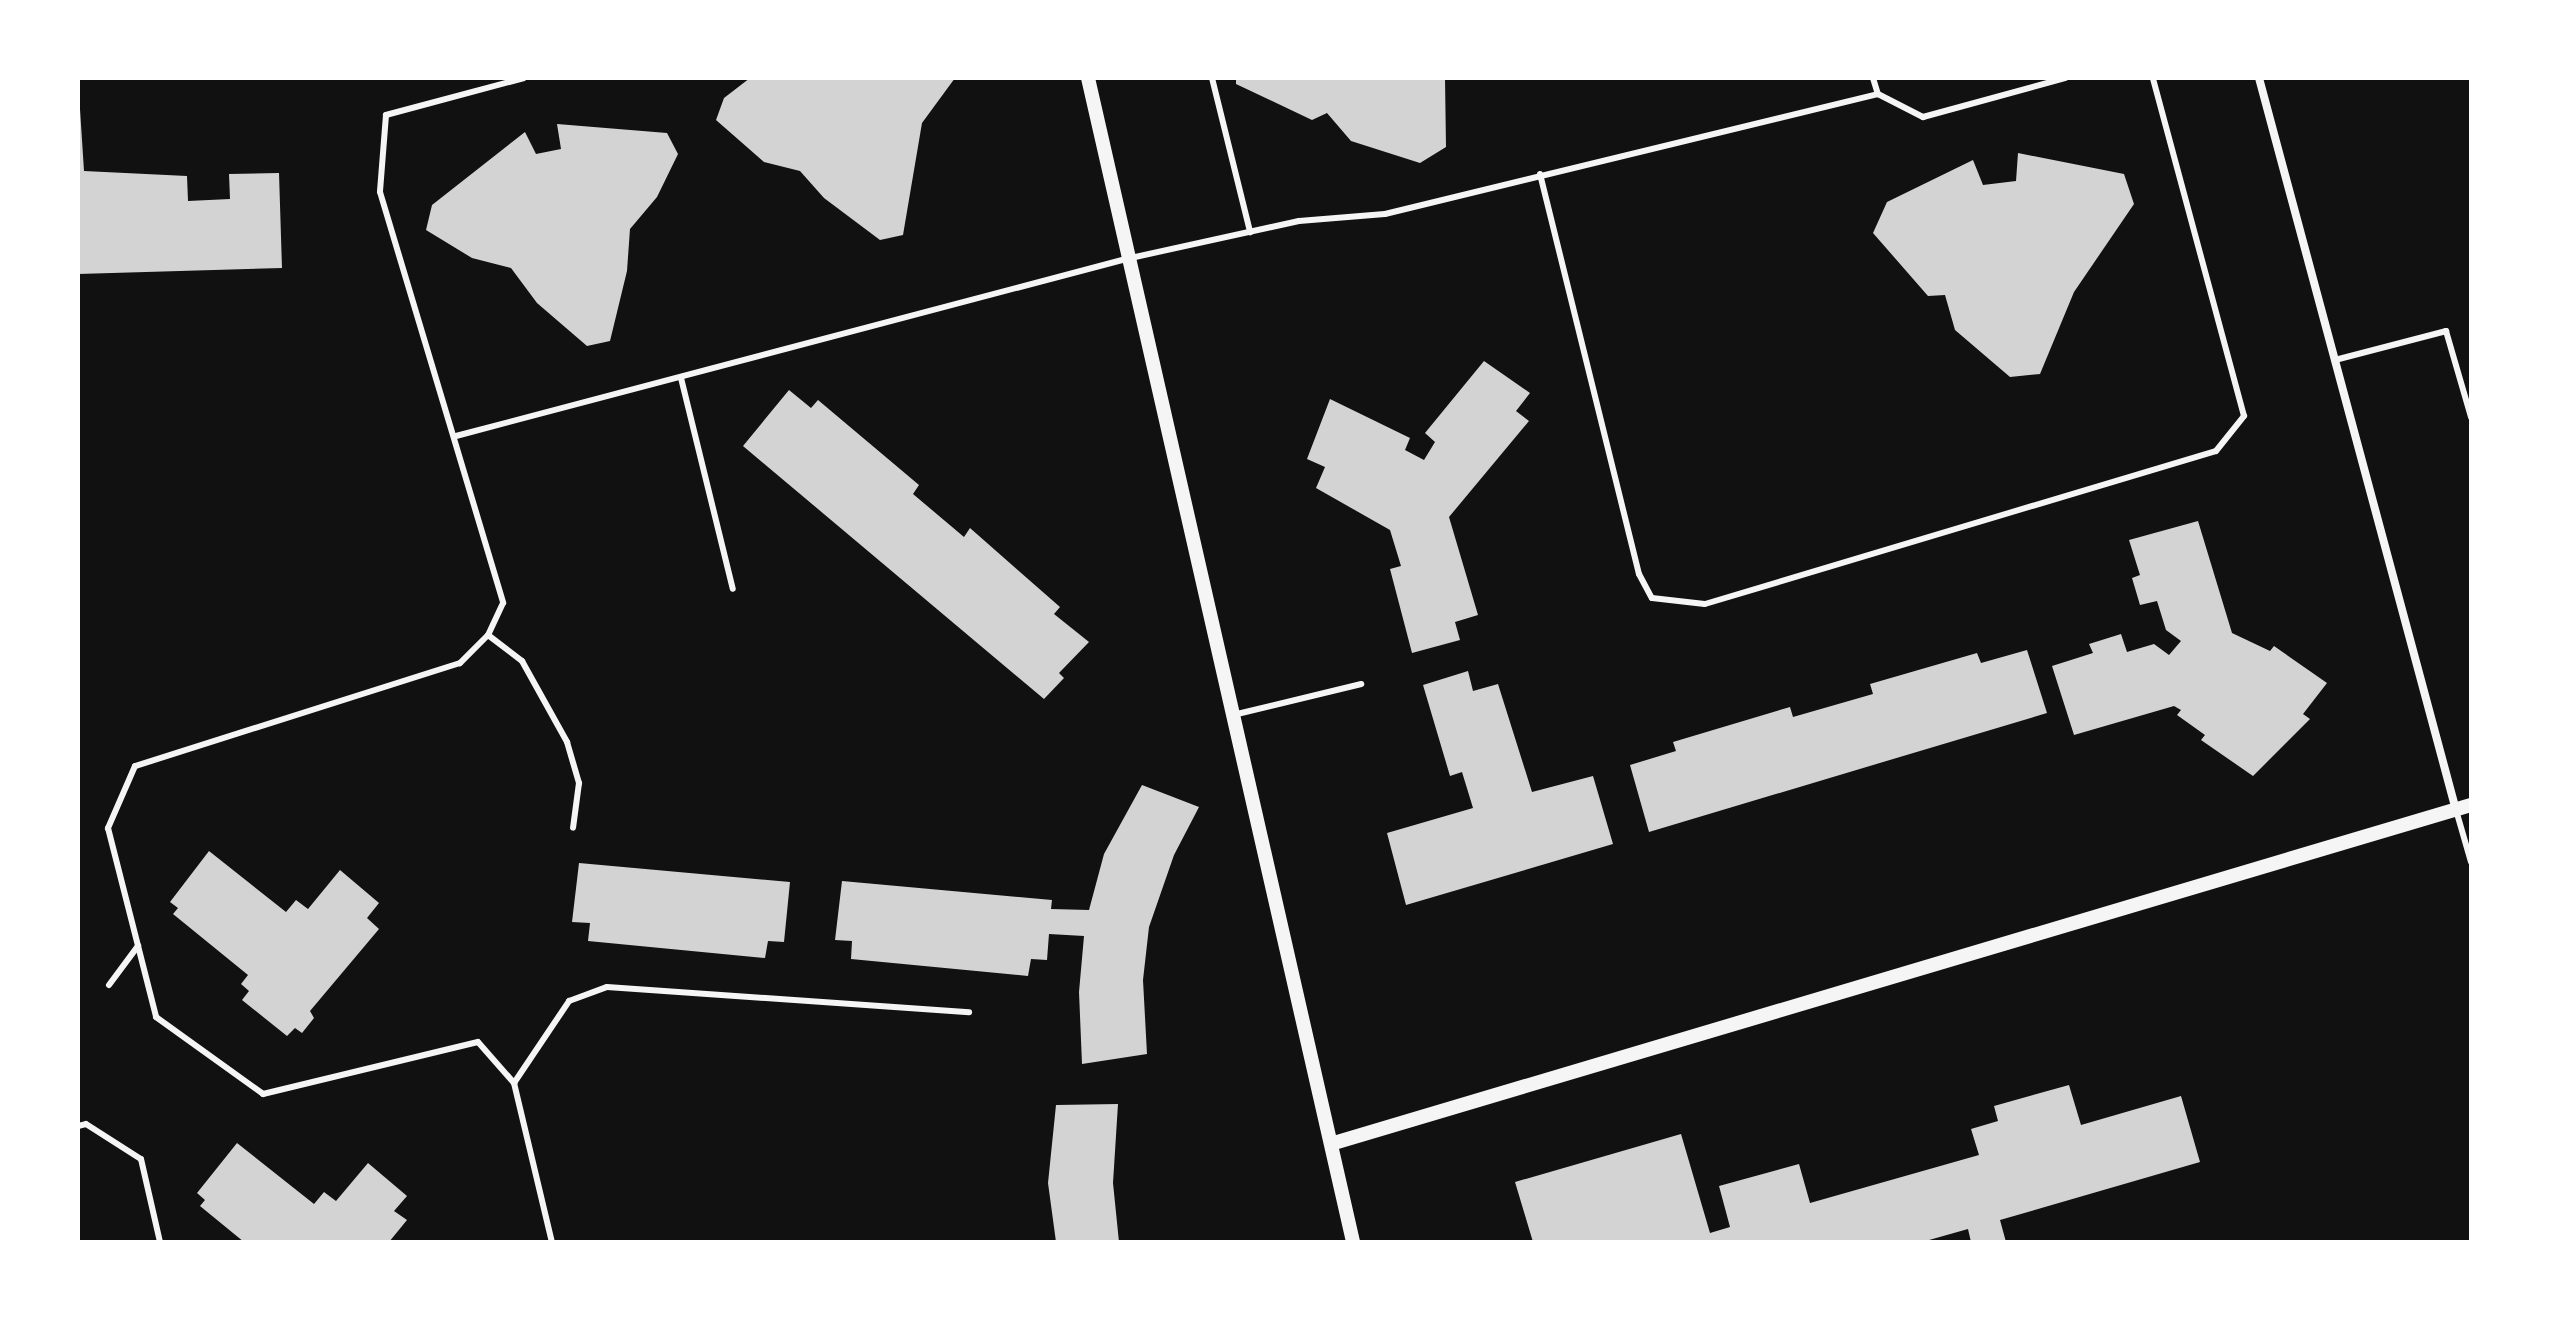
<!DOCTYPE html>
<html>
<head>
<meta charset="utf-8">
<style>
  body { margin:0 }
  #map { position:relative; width:2549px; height:1320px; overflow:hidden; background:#111; font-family:"Archivo Narrow",sans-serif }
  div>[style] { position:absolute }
  .building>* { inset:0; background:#d3d3d3 }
  .service>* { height:6px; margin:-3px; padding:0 3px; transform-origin:3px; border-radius:3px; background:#f5f5f5 }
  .minor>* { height:8px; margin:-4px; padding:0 4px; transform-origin:4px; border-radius:4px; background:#f5f5f5 }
  .tertiary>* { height:14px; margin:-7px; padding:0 7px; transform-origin:7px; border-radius:7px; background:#f5f5f5 }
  span { translate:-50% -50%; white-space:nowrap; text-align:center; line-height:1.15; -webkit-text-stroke:7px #fff; paint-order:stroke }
  .frame { position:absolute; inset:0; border:80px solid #fff; pointer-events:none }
</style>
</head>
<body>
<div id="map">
  <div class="building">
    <div style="clip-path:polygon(78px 78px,84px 171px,187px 176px,188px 201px,230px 199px,229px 174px,279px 173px,282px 268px,78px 274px)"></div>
    <div style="clip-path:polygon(750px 78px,955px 78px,922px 123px,903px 235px,880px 240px,824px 198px,800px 171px,764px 162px,716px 120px,724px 98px)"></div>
    <div style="clip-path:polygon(1236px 78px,1445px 78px,1446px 147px,1420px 163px,1351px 141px,1327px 113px,1312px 120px,1236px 84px)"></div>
    <div style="clip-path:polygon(557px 124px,667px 133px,678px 154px,657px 197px,630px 229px,627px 271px,610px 341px,587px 346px,537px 303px,511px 268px,472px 258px,426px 230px,432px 205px,525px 132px,536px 154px,561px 149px)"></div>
    <div style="clip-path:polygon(2018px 153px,2124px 174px,2134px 204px,2074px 292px,2040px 374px,2010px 377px,1955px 330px,1945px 295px,1928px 296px,1873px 233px,1887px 202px,1973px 160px,1983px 185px,2016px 181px)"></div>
    <div style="clip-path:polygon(1484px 361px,1530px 393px,1516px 411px,1529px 421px,1449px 517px,1478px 615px,1455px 622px,1460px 640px,1412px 653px,1390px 569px,1401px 566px,1390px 530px,1316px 488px,1325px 467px,1307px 459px,1330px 399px,1410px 438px,1405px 450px,1424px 460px,1435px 442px,1425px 433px)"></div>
    <div style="clip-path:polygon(789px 390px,811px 408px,818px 400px,919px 485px,913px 494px,964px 537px,970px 528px,1060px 607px,1054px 614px,1089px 642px,1059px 673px,1064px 678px,1044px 699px,743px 446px)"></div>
    <div style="clip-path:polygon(2198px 521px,2232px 633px,2270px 651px,2274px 646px,2327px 683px,2303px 714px,2310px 719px,2253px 776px,2201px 740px,2205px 735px,2177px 715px,2181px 710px,2174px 706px,2074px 735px,2052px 666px,2093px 653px,2089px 644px,2121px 634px,2127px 652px,2154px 644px,2169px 655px,2181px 641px,2166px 630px,2157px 601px,2140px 605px,2132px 578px,2140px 575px,2129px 540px)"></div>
    <div style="clip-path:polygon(2027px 650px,2047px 713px,1649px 832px,1630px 765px,1676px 751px,1673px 742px,1790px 707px,1793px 717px,1873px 694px,1870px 684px,1977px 653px,1981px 663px)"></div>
    <div style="clip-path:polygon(1468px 671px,1473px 691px,1498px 684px,1532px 792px,1593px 776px,1613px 844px,1406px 905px,1387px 833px,1473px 808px,1462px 772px,1450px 776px,1423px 685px)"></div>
    <div style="clip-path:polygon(1142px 785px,1199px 807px,1174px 855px,1149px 927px,1143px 980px,1147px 1054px,1082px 1064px,1079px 992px,1084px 936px,1049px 934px,1047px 960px,1031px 959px,1028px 976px,851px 959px,852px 941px,835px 940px,842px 881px,1052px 900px,1051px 909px,1089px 910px,1104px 854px)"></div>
    <div style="clip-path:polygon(209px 851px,286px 912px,296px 900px,308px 909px,340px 870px,379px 903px,367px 918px,379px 929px,310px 1011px,314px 1018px,302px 1033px,295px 1028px,287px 1036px,242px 1000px,249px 991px,241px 984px,248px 975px,173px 914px,178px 908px,170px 902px)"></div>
    <div style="clip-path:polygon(579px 863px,790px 882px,784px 942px,768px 941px,765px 958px,588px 941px,590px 923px,572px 922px)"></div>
    <div style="clip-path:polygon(2069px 1085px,2081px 1125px,2181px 1096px,2200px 1162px,2000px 1220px,2006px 1242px,1971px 1242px,1968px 1229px,1922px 1242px,1533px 1242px,1515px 1182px,1681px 1134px,1710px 1233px,1730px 1227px,1719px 1186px,1799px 1164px,1810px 1203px,1979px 1155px,1971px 1129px,1998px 1121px,1994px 1106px)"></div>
    <div style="clip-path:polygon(1118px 1104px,1113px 1183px,1119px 1242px,1056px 1242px,1048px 1183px,1056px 1105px)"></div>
    <div style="clip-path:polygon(237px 1143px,314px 1204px,324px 1192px,336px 1201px,368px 1163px,407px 1196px,394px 1211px,407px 1220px,389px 1242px,244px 1242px,200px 1206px,205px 1200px,197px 1193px)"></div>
  </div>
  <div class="service">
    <div style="left:524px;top:78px;width:143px;rotate:165deg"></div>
    <div style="left:386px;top:115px;width:77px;rotate:94.5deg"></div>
    <div style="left:380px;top:192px;width:429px;rotate:73.3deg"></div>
    <div style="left:503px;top:603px;width:35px;rotate:115deg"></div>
    <div style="left:488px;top:635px;width:40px;rotate:135deg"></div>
    <div style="left:460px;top:663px;width:341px;rotate:162.4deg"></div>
    <div style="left:135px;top:766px;width:68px;rotate:113.5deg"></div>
    <div style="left:108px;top:828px;width:195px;rotate:75.7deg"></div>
    <div style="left:156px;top:1017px;width:132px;rotate:35.7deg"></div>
    <div style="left:263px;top:1094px;width:221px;rotate:-13.6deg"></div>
    <div style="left:478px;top:1042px;width:55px;rotate:48.7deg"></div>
    <div style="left:514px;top:1083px;width:163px;rotate:76.6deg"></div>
    <div style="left:1212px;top:78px;width:159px;rotate:76.1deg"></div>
    <div style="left:1873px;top:78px;width:17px;rotate:73deg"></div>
    <div style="left:1540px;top:174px;width:412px;rotate:76.1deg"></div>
    <div style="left:1639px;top:574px;width:27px;rotate:62deg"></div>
    <div style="left:1652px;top:598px;width:53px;rotate:6.5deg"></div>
    <div style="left:1705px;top:604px;width:533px;rotate:-16.67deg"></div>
    <div style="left:2216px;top:451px;width:45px;rotate:-51.3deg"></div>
    <div style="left:2244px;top:416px;width:350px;rotate:-105.1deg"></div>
    <div style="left:2335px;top:360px;width:115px;rotate:-14.6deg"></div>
    <div style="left:2446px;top:331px;width:90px;rotate:73.8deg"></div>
    <div style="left:681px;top:378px;width:217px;rotate:76.2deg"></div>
    <div style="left:456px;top:436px;width:693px;rotate:-14.8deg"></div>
    <div style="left:1126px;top:259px;width:177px;rotate:-12.4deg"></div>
    <div style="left:1299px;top:221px;width:86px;rotate:-4.7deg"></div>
    <div style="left:1385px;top:214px;width:507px;rotate:-13.68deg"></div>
    <div style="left:1878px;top:94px;width:51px;rotate:27.1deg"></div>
    <div style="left:1923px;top:117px;width:148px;rotate:-15.3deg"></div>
    <div style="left:488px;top:635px;width:43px;rotate:37.4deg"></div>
    <div style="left:522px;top:661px;width:93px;rotate:60.9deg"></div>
    <div style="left:567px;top:742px;width:43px;rotate:73.7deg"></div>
    <div style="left:579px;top:783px;width:45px;rotate:97.6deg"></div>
    <div style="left:1233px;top:715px;width:132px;rotate:-13.6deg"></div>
    <div style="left:2456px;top:810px;width:54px;rotate:73.9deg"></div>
    <div style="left:109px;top:985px;width:49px;rotate:-53.4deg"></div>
    <div style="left:514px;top:1083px;width:99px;rotate:-56.1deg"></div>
    <div style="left:569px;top:1001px;width:40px;rotate:-20.2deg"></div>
    <div style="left:607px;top:987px;width:363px;rotate:4deg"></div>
    <div style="left:78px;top:1126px;width:8px;rotate:-14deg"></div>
    <div style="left:86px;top:1124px;width:65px;rotate:32.5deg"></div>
    <div style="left:141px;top:1159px;width:85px;rotate:77.1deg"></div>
  </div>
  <div class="minor">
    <div style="left:2259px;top:78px;width:758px;rotate:74.94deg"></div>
  </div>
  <div class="tertiary">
    <div style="left:1088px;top:78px;width:1194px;rotate:77.17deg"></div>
    <div style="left:1334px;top:1143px;width:1186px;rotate:-16.56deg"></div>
  </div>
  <div class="frame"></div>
</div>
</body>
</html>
